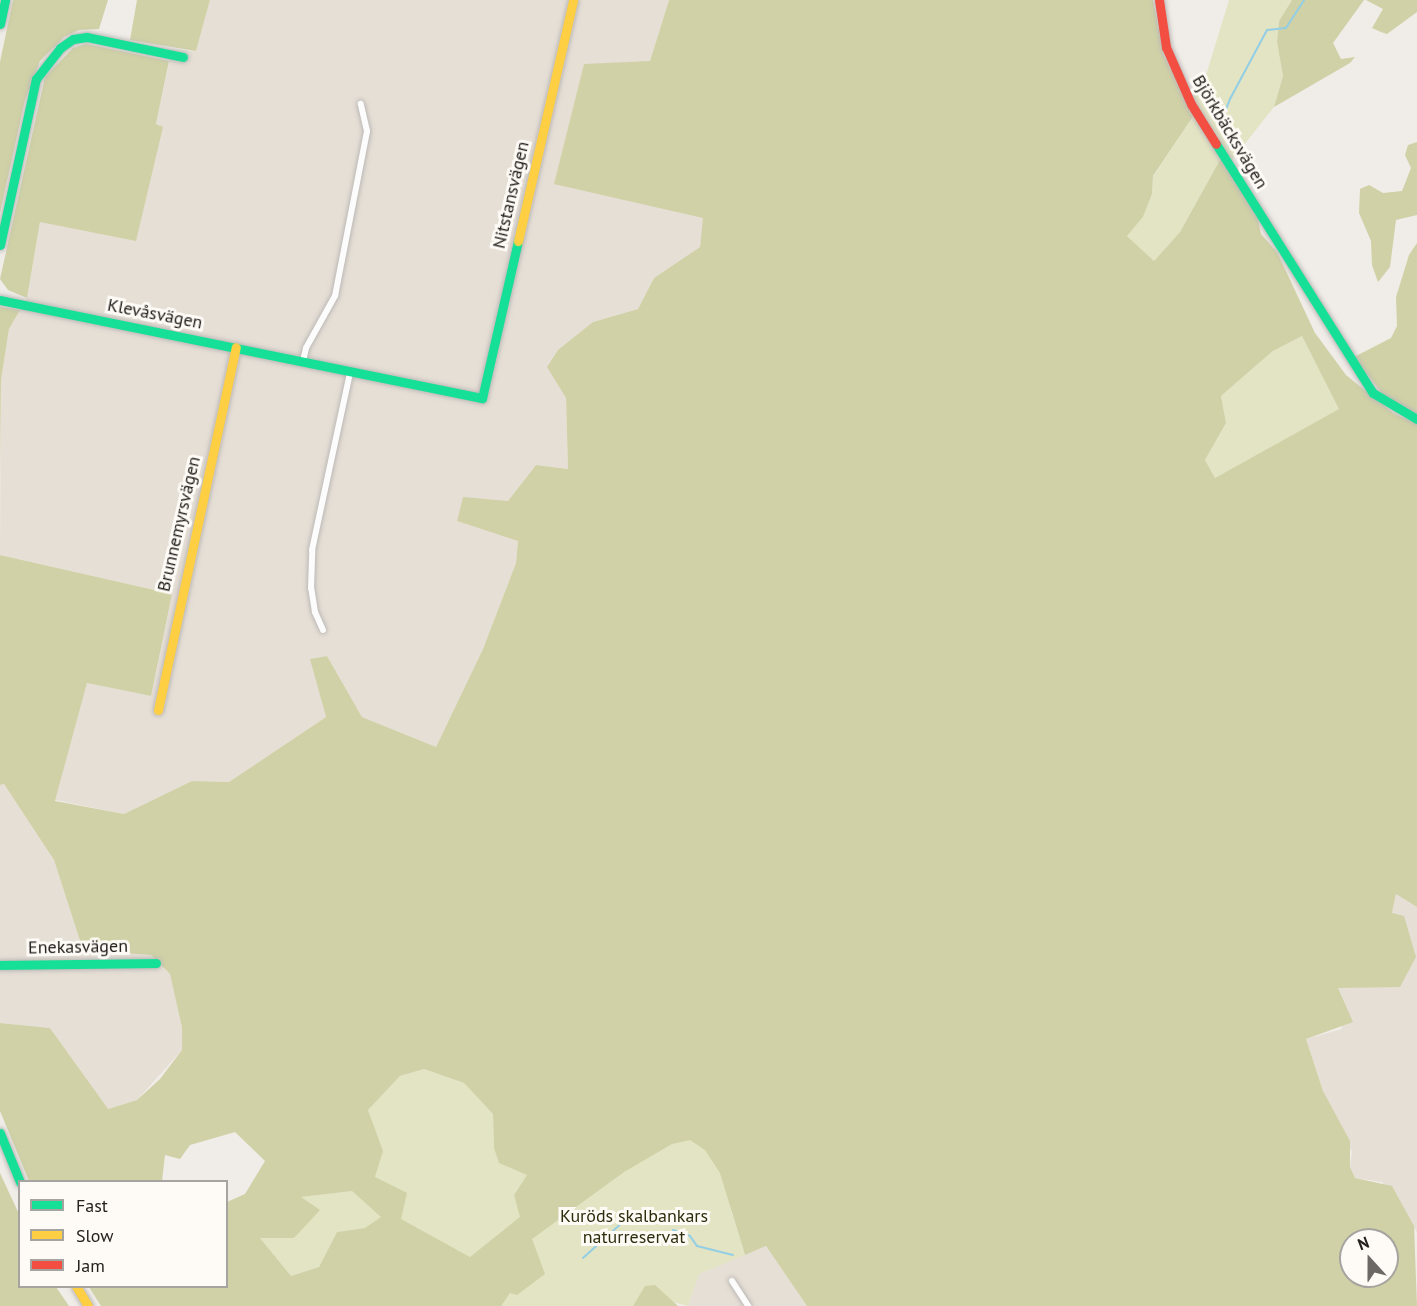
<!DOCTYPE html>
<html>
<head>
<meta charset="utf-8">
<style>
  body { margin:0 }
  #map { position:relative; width:1417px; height:1306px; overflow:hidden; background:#f0ece8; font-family:"PT Sans",sans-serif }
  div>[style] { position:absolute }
  .built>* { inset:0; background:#e6dfd6 }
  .green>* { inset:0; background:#e3e4c3 }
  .forest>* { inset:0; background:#d0d1a6 }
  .stream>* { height:2px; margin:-1px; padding:0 1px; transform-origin:1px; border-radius:1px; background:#92cee6 }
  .roads { filter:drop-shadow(0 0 2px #bcb9b6) drop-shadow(0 0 2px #bcb9b6) }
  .street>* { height:6px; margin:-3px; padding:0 3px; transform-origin:3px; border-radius:3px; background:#fdfcfc }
  .fast>* { height:9px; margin:-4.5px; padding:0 4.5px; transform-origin:4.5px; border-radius:4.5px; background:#16e098 }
  .slow>* { height:9px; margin:-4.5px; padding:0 4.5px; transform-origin:4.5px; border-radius:4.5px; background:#ffcf43 }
  .jam>* { height:9px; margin:-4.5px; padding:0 4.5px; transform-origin:4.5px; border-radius:4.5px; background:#f24e42 }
  span { translate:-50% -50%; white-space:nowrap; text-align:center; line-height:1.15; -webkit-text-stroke:6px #fefbf6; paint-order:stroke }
  .street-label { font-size:18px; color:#23211e }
  .park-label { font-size:18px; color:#2c2d0c }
  .legend { position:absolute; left:18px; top:1180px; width:210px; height:108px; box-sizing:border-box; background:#fefbf6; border:2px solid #a6a4a0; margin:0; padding:8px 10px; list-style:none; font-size:18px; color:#23211e }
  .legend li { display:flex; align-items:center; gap:12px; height:30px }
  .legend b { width:30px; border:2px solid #a6a4a0 }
  .north { position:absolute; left:1339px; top:1228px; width:60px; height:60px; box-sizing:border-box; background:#fefbf6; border:2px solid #a6a4a0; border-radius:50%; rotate:339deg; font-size:16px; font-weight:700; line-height:24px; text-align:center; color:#23211e }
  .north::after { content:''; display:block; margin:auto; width:21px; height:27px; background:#6b6865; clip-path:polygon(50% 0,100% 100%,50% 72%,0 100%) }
</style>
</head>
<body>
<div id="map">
  <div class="built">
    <div style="clip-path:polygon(210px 0,669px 0,650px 61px,704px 218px,700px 247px,654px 278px,638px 309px,593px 322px,566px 398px,568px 469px,536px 465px,508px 501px,457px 521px,518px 541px,516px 563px,483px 649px,436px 747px,362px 717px,327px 656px,311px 659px,326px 717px,229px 782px,192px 781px,124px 814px,55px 800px,87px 683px,151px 696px,172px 594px,0 555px,1px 380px,9px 329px,27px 298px,40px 222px,162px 127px,156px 124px,172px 49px,196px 51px)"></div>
    <div style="clip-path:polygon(4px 784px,54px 860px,83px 950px,151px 955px,170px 974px,182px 1028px,182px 1050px,137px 1100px,107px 1109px,50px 1028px,0 1023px,0 785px)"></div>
    <div style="clip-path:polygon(1396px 894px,1417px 907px,1417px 1232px,1382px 1182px,1355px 1178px,1350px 1167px,1352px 1152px,1323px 1091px,1306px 1039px,1342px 1029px,1338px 988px,1392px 913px)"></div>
    <div style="clip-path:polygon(766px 1246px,807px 1306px,688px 1306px,699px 1274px)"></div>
  </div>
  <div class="green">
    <div style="clip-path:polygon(1229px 0,1292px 0,1279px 21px,1277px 42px,1283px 76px,1274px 107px,1232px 160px,1192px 102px,1207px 72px)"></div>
    <div style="clip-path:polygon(1194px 115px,1221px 158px,1180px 232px,1154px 261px,1127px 236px,1143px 217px,1152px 194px,1153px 177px)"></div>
    <div style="clip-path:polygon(1302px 336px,1340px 409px,1215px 478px,1205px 460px,1226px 423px,1221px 396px,1273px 351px)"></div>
    <div style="clip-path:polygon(424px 1069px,464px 1083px,493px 1114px,494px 1148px,527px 1175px,514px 1195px,521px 1217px,470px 1257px,400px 1219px,375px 1177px,382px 1151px,368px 1110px,400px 1076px)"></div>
    <div style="clip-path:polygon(714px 1099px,731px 1210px,745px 1255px,699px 1274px,688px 1306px,673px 1302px,671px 1306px,461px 1306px,644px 1110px)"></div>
    <div style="clip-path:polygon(352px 1191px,382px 1217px,365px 1228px,337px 1232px,319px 1267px,291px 1276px,259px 1237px,295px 1238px,300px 1197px)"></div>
  </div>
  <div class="forest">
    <div style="clip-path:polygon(13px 0,108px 0,99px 29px,79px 30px,64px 37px,40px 61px,25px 100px,0 213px,0 62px)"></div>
    <div style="clip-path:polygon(137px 0,210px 0,196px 51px,130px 40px)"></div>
    <div style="clip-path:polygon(evenodd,669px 0,1153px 0,1164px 56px,1194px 115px,1153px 176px,1152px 194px,1143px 217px,1127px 236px,1154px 261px,1180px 232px,1221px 158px,1256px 210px,1261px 234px,1277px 252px,1315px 333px,1346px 375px,1393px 413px,1417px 424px,1417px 907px,1396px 894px,1392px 913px,1404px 916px,1416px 957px,1400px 987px,1338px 988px,1353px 1022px,1306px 1039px,1323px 1091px,1350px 1141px,1350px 1167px,1355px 1178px,1392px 1186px,1414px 1226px,1417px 1306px,807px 1306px,766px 1246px,745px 1255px,720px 1173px,705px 1150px,690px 1140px,672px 1144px,624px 1172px,532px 1239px,545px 1274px,517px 1295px,510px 1293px,501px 1306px,101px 1306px,89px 1287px,226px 1286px,227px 1202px,245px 1194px,265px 1161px,235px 1132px,190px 1145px,180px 1159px,165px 1155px,162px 1181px,29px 1181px,0 1111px,0 1023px,50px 1028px,108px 1109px,137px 1100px,160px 1079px,182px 1050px,182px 1028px,170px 974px,151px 955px,83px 950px,54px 860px,4px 784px,0 785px,0 555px,172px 594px,151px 696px,87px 683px,55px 801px,124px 814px,192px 781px,229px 782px,326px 717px,310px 659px,327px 656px,362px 717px,436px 747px,483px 649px,516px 563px,518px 541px,457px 521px,463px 497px,508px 501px,536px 465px,568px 469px,566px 398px,547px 367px,558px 350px,593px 322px,638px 309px,654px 278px,700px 247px,703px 218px,554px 184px,584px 64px,650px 61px,669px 0,1302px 336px,1339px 409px,1215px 478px,1205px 460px,1226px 423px,1221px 396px,1273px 351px,1302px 336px,669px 0,424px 1069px,464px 1083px,493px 1114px,494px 1148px,499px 1163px,527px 1175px,514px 1195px,520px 1217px,470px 1257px,401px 1219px,407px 1193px,375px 1177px,383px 1151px,368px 1110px,400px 1076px,424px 1069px,669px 0,352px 1191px,381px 1217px,365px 1228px,337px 1232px,319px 1267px,291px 1276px,260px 1238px,294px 1238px,320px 1210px,301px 1197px,352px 1191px,669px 0,1351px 1240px,1387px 1240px,1387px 1276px,1351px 1276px,1351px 1240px)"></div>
    <div style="clip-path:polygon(1292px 0,1364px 0,1333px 43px,1341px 59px,1355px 57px,1350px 63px,1274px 107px,1283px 76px,1277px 42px,1279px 21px)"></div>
    <div style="clip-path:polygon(1366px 0,1417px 0,1417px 12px,1387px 34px,1381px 32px,1372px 28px,1383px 9px)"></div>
    <div style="clip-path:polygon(86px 44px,169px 61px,156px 124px,163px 127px,136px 241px,40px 222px,27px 298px,8px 290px,0 279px,45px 77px,73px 48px)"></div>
    <div style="clip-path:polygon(1417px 142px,1417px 215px,1396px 220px,1390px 267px,1378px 282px,1372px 265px,1371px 241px,1359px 213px,1360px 189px,1369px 185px,1383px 193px,1402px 191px,1411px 168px,1405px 155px,1408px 145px)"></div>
    <div style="clip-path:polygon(1417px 243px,1417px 414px,1384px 396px,1354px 357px,1391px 338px,1397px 326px,1396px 297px,1409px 255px)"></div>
    <div style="clip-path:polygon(0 307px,20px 310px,9px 329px,1px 380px,0 476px)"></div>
    <div style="clip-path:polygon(0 1173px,19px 1214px,20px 1286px,56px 1287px,69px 1306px,0 1306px)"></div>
    <div style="clip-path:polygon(655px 1285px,678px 1306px,633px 1306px,645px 1286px)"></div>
  </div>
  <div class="stream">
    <div style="left:1229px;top:146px;width:24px;rotate:-112deg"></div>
    <div style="left:1220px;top:124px;width:27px;rotate:-68deg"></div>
    <div style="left:1230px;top:99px;width:78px;rotate:-61.8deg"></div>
    <div style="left:1267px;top:30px;width:19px;rotate:-6deg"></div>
    <div style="left:1286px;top:28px;width:33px;rotate:-57deg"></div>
    <div style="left:673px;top:1230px;width:18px;rotate:19deg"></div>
    <div style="left:690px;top:1236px;width:12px;rotate:55deg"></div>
    <div style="left:697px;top:1246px;width:37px;rotate:14deg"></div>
    <div style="left:583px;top:1258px;width:55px;rotate:-42.1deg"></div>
    <div style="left:624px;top:1221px;width:22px;rotate:-5deg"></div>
  </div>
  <div class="roads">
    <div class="street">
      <div style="left:303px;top:361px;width:13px;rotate:-77deg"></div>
      <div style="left:306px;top:348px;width:60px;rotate:-60.9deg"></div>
      <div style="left:335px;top:296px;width:168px;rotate:-79deg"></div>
      <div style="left:367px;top:131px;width:28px;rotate:-103deg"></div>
      <div style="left:323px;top:630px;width:20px;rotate:-114deg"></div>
      <div style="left:315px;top:612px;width:24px;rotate:-99deg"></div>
      <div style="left:311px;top:588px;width:38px;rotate:-88deg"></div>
      <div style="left:312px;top:550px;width:182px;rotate:-77.9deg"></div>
      <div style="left:732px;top:1281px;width:30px;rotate:57deg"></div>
    </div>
    <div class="fast">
      <div style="left:0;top:24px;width:25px;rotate:-78deg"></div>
      <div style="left:1216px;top:144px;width:294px;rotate:57.8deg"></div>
      <div style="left:1373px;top:393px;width:51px;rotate:30.6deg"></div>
      <div style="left:0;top:245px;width:170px;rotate:-77.8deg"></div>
      <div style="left:36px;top:79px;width:39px;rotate:-52deg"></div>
      <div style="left:60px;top:48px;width:16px;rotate:-35deg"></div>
      <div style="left:73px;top:39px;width:14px;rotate:-8deg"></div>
      <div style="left:87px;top:37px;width:98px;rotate:11.8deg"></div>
      <div style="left:0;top:300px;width:492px;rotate:11.5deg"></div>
      <div style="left:482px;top:398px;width:161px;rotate:-77.1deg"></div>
      <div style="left:0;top:965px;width:156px;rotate:-0.7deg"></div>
      <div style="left:0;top:1133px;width:53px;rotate:67.8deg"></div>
    </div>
    <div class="slow">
      <div style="left:518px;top:241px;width:247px;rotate:-77.1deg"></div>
      <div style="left:158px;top:710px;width:371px;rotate:-77.9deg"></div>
      <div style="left:76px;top:1286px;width:23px;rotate:59deg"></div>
    </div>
    <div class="jam">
      <div style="left:1159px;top:0;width:48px;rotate:81.5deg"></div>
      <div style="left:1166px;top:47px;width:62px;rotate:66.3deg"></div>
      <div style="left:1191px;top:104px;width:47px;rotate:58deg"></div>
    </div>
  </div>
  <div class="street-label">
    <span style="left:1230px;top:132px;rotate:59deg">Björkbäcksvägen</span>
    <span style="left:511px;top:195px;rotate:-77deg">Nitstansvägen</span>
    <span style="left:155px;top:314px;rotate:11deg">Klevåsvägen</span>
    <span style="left:179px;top:524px;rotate:-77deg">Brunnemyrsvägen</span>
    <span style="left:78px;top:947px;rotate:-1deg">Enekasvägen</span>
  </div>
  <div class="park-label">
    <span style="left:634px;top:1227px">Kuröds skalbankars<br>naturreservat</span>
  </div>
  <ul class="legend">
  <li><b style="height:8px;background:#16e098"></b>Fast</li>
  <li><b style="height:8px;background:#ffcf43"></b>Slow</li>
  <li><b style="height:8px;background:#f24e42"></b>Jam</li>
  </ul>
  <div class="north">N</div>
</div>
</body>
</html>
